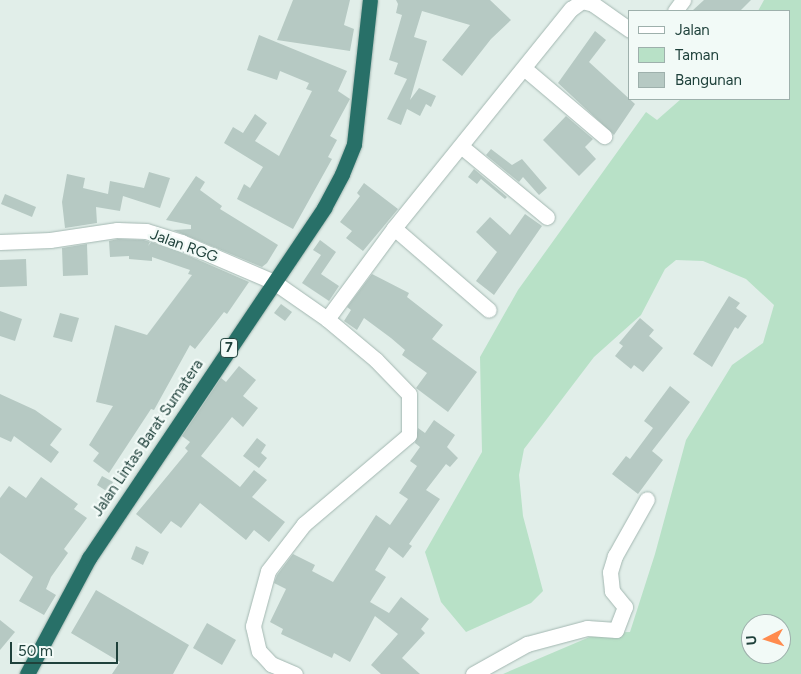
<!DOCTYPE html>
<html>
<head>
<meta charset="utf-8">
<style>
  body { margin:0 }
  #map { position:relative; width:801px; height:674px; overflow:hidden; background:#e1eee9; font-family:Figtree,sans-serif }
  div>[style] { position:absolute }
  .green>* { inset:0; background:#b8e1c7 }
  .building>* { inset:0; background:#b6c9c3 }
  .roads { filter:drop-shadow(0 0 1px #a3b7b1) drop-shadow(0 0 1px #a3b7b1) }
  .minor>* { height:15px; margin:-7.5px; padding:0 7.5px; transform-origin:7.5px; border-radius:7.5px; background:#fff }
  .highway>* { height:15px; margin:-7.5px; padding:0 7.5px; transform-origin:7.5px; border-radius:7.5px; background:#287068 }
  span { translate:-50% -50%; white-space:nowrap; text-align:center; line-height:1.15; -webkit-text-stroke:4.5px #f2faf7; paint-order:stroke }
  .shield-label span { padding:1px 4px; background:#f2faf7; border:1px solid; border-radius:4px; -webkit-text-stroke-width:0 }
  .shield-label { font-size:14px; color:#1f413b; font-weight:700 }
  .street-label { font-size:15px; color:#1f413b }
  .legend { position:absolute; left:628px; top:10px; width:162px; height:90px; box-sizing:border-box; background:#f2faf7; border:1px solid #9eb0ac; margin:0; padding:6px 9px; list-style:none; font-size:15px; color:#1f413b }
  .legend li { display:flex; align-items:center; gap:10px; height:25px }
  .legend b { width:25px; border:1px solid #9eb0ac }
  .north { position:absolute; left:741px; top:614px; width:50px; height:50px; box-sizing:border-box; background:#f2faf7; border:1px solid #9eb0ac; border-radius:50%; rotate:265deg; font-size:14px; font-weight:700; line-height:20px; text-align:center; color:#1f413b }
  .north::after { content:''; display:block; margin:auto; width:18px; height:22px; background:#ff8b4e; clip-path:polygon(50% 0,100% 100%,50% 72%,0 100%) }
  .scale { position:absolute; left:10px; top:642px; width:108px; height:22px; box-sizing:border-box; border:2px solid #1f413b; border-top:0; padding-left:6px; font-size:15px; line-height:18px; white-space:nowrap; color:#1f413b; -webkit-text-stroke:4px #f2faf7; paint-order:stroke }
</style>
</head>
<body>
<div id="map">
  <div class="green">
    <div style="clip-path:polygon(evenodd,764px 0,801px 0,801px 674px,503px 674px,599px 633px,630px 632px,655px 554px,686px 440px,732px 365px,763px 343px,774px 305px,746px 279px,703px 261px,676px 260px,665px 269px,641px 315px,594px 357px,524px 449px,519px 475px,523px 516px,543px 591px,531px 603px,466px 632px,441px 602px,425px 552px,482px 452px,480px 357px,518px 290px,646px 112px,657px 120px,681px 99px,790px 99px,790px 11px,758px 11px,764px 0,751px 624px,781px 624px,781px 654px,751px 654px,751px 624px)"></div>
  </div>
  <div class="building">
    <div style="clip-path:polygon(293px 0,350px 0,344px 25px,354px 29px,350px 51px,277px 40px)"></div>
    <div style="clip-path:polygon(396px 0,490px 0,511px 20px,491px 39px,462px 76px,442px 60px,470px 25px,422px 11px,414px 37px,427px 41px,410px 100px,419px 88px,436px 96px,431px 107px,426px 104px,420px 116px,407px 109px,401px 125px,387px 119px,407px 79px,394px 74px,398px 63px,389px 60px,402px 15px,396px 13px,398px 4px)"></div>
    <div style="clip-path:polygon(704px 0,751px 0,740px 11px,692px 11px)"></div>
    <div style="clip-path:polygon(595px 31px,606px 40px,589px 62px,635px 104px,614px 135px,558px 83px)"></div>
    <div style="clip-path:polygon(259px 35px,347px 71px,338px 91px,350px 99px,330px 136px,337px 140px,328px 157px,332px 159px,293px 229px,237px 199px,244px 184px,250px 188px,263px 167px,224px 143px,233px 127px,243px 133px,255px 114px,267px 123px,255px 141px,279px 156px,312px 91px,306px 89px,309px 83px,280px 71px,277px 80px,247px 70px)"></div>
    <div style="clip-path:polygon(566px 116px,593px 139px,585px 147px,596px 159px,579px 176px,543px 140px)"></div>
    <div style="clip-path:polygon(491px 149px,512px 165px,522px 159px,547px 188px,539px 195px,523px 177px,519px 182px,486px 155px)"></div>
    <div style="clip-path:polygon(474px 169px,507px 197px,505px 199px,481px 179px,477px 184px,468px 177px)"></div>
    <div style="clip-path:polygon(149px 172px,170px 178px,160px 208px,123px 196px,120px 211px,96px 207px,97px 223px,65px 228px,62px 202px,67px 174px,85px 178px,83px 188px,108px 194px,110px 181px,144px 188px)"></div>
    <div style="clip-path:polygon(196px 176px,205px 182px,200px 190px,222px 206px,220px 209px,278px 245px,267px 263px,262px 267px,173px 230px,191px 229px,191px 225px,166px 220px)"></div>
    <div style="clip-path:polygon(364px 183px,398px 209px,363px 251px,346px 238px,352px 231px,340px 222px,360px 196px,357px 193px)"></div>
    <div style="clip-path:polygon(5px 194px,36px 207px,32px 217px,1px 204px)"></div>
    <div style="clip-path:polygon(525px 214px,542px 226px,494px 295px,476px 281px,497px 252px,476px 232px,490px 217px,510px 235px)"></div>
    <div style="clip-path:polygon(118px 239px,144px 240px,150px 242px,148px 246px,151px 242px,178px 251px,249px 282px,227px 314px,224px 312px,195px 349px,190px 345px,154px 410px,151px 409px,109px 473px,93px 461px,99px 453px,89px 445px,113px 406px,96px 402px,115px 325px,147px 335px,192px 275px,188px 274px,190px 270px,152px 257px,152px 261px,129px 259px,129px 256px,110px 257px,109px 241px)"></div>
    <div style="clip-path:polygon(320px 240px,336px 252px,321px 274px,339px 286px,329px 301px,302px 283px,321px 255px,313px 250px)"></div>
    <div style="clip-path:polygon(87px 244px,88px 275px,63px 276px,62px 248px)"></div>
    <div style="clip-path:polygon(26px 259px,27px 286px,0 287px,0 260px)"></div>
    <div style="clip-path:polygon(372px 274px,409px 293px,407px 297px,443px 325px,432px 339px,477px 372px,448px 412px,416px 388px,427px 373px,402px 355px,405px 350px,391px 338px,364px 318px,357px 330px,344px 321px,351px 310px,347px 307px)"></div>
    <div style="clip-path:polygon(729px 296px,740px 303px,736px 308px,747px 316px,738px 329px,735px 327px,712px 367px,693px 354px)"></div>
    <div style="clip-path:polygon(281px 304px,292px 312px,285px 321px,274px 313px)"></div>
    <div style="clip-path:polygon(0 311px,22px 319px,15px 341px,0 336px)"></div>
    <div style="clip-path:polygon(60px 313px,79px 318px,72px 342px,53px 337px)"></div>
    <div style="clip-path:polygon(640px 318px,654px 330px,649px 336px,663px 348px,643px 372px,634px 365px,631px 369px,615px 356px,623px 346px,619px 343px)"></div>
    <div style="clip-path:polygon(239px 366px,256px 380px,243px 396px,258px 408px,243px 427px,232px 417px,201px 456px,240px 487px,254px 470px,267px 480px,252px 497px,285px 522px,269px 542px,254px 530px,246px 540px,200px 503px,181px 528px,171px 521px,161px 534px,136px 514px,188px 451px,185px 448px,190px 442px,182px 436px,221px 378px,226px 382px)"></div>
    <div style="clip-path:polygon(670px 386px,690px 402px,652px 451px,663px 460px,638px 494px,612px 474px,626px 456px,630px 459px,653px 428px,644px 421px)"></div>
    <div style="clip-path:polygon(0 394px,35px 410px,62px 429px,50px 445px,59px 452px,51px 463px,14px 436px,11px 442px,0 437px)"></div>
    <div style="clip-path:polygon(434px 420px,455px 435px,447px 447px,458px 458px,450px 467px,446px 464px,426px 490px,440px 499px,409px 544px,412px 546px,403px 558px,389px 547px,375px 570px,386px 577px,370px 602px,389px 613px,401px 597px,429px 619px,421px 629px,425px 633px,402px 658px,420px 674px,381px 674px,371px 665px,398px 634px,375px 616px,350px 662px,334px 653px,332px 658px,281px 634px,283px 629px,270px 622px,286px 589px,274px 583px,277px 575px,293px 554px,315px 565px,312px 571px,333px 582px,376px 515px,390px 525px,408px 499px,399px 493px,417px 466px,410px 461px,420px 447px,415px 443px,418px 428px,425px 433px)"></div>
    <div style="clip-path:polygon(257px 438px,266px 445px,261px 453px,267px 458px,259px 468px,243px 456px)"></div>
    <div style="clip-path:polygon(102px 476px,113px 482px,108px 492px,97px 485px)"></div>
    <div style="clip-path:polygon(41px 477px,78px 504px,74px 509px,87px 518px,64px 549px,68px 553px,51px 577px,46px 589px,56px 595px,44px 615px,19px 601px,33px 577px,0 553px,0 498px,9px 486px,26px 498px)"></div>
    <div style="clip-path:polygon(136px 546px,149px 552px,143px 565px,131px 559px)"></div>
    <div style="clip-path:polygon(96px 590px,189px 645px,173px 674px,112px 674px,120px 662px,71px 633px)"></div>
    <div style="clip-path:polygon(0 620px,15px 632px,0 650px)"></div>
    <div style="clip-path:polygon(207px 623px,236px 640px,222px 665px,193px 648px)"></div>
  </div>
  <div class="roads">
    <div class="minor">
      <div style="left:675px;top:11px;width:14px;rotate:-54deg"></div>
      <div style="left:525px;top:69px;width:104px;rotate:40.3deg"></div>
      <div style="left:462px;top:147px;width:110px;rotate:39.5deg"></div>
      <div style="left:394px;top:228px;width:125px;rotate:40.8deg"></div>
      <div style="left:0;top:242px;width:50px;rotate:-2.3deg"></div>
      <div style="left:50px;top:240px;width:68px;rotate:-8.5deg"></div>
      <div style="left:117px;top:230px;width:29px;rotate:2deg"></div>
      <div style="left:146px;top:231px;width:37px;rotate:17deg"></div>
      <div style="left:181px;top:242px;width:101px;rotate:23.3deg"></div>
      <div style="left:274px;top:282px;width:65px;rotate:34.9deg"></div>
      <div style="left:327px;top:319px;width:64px;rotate:39.9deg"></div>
      <div style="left:376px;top:360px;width:47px;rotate:45.9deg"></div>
      <div style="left:409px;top:394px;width:41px;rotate:90deg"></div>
      <div style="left:409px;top:435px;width:138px;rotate:139.7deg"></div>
      <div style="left:304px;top:524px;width:59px;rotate:127.5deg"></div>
      <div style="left:268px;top:571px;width:57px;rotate:105.3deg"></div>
      <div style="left:253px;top:626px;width:26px;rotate:77deg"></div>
      <div style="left:259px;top:651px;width:18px;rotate:47deg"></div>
      <div style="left:271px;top:664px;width:26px;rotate:23deg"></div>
      <div style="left:327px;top:319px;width:113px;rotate:-53.6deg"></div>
      <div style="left:394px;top:228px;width:282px;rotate:-51.1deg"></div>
      <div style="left:571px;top:9px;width:14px;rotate:-36deg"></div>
      <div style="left:582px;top:1px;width:11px;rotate:15deg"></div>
      <div style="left:593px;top:4px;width:45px;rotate:35.1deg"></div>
      <div style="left:473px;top:674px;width:62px;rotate:-29.1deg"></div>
      <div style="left:527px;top:644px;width:62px;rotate:-14.9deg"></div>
      <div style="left:587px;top:628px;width:29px;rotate:4deg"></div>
      <div style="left:616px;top:630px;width:25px;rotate:-69deg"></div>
      <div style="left:625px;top:607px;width:21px;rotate:-129deg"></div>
      <div style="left:612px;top:591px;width:19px;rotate:-96deg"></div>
      <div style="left:610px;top:572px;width:17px;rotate:-73deg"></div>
      <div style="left:615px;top:556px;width:65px;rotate:-60.7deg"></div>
    </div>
    <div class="highway">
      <div style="left:27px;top:674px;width:132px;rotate:-61.9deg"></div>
      <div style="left:89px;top:558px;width:422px;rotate:-56.1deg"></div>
      <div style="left:324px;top:208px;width:38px;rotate:-62deg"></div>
      <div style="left:342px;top:174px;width:32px;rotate:-68deg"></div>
      <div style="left:354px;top:144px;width:145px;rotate:-83.7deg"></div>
    </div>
  </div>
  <div class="shield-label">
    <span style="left:229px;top:348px">7</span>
  </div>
  <div class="street-label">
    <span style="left:184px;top:246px;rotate:20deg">Jalan RGG</span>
    <span style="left:148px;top:438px;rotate:-56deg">Jalan Lintas Barat Sumatera</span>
  </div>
  <ul class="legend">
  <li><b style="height:6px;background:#fff"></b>Jalan</li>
  <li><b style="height:14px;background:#b8e1c7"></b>Taman</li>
  <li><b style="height:14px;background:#b6c9c3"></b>Bangunan</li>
  </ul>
  <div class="north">U</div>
  <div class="scale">50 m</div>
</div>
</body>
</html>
